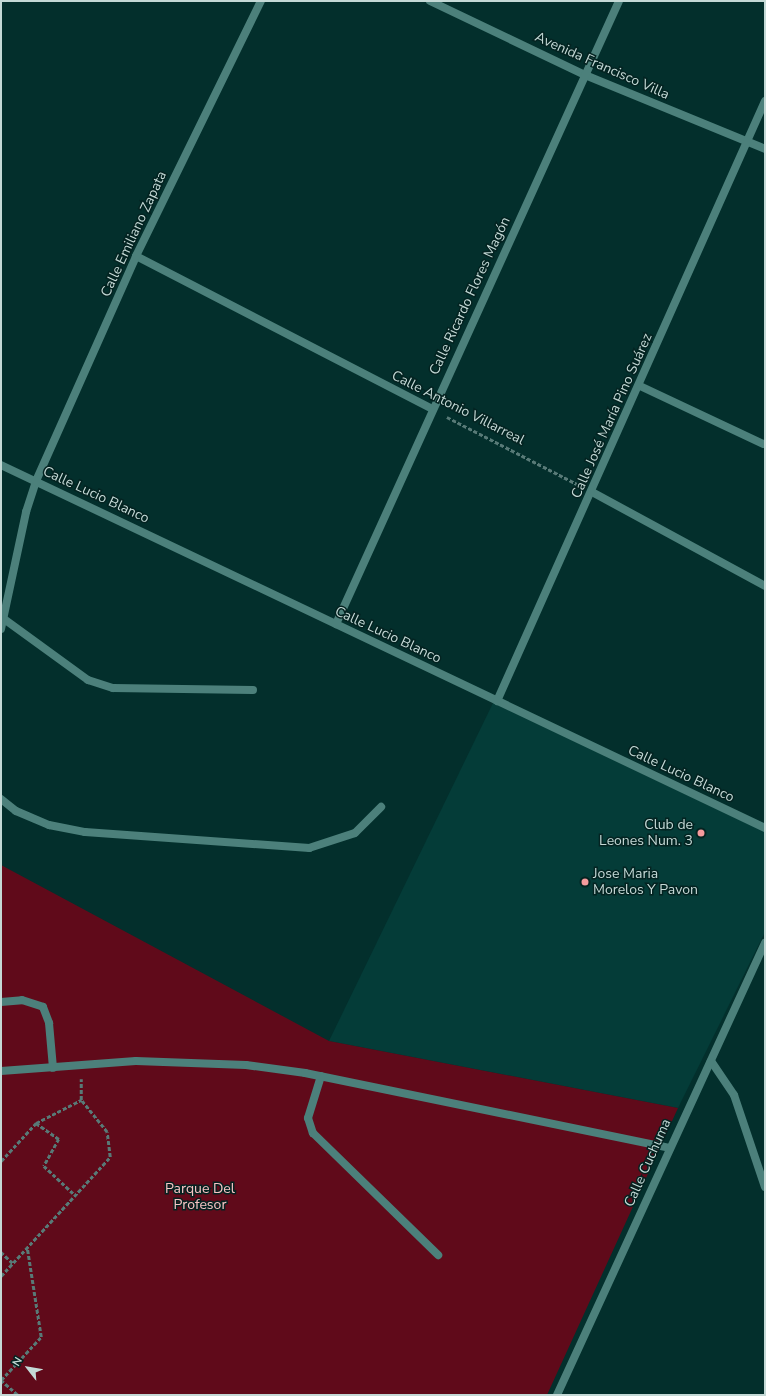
<!DOCTYPE html>
<html>
<head>
<meta charset="utf-8">
<style>
  body { margin:0 }
  #map { position:relative; width:766px; height:1396px; overflow:hidden; background:#032f2c; font-family:"Nunito Sans",sans-serif }
  div>[style] { position:absolute }
  .built>* { inset:0; background:#043c38 }
  .green>* { inset:0; background:#600a1a }
  .path>* { height:2.5px; margin-top:-1.25px; transform-origin:0; background:repeating-linear-gradient(90deg,#587a77 0 4px,transparent 0 6px) }
  .service>* { height:8px; margin:-4px; padding:0 4px; transform-origin:4px; border-radius:4px; background:#4c807b }
  .minor>* { height:8px; margin:-4px; padding:0 4px; transform-origin:4px; border-radius:4px; background:#4c807b }
  .tertiary>* { height:8px; margin:-4px; padding:0 4px; transform-origin:4px; border-radius:4px; background:#4c807b }
  .dots>* { width:11px; height:11px; translate:-50% -50%; box-sizing:border-box; border:2px solid #042321; border-radius:50% }
  span { translate:-50% -50%; white-space:nowrap; text-align:center; line-height:1.15; -webkit-text-stroke:3px #042321; paint-order:stroke }
  .street-label { font-size:14px; color:#c4d9d6 }
  .poi-label { font-size:14px; color:#c4d9d6 }
  .right { translate:-100% -50%; text-align:right }
  .left { translate:0 -50%; text-align:left }
  .park-label { font-size:14px; color:#f9c3c4 }
  .frame { position:absolute; inset:0; border:2px solid #c4d9d6; pointer-events:none }
  .north { position:absolute; left:8px; top:1348px; width:40px; height:40px; -webkit-text-stroke:3px #042321; paint-order:stroke; rotate:301deg; font-size:11px; font-weight:700; line-height:16px; text-align:center; color:#c4d9d6 }
  .north::after { content:''; display:block; margin:auto; width:14px; height:18px; background:#c4d9d6; clip-path:polygon(50% 0,100% 100%,50% 72%,0 100%) }
</style>
</head>
<body>
<div id="map">
  <div class="built">
    <div style="clip-path:polygon(493px 703px,765px 832px,765px 932px,678px 1108px,329px 1041px)"></div>
  </div>
  <div class="green">
    <div style="clip-path:polygon(1px 865px,329px 1041px,678px 1108px,547px 1395px,1px 1395px)"></div>
  </div>
  <div class="path">
    <div style="left:447px;top:417px;width:146px;rotate:27.3deg"></div>
    <div style="left:36px;top:1123px;width:28px;rotate:35deg"></div>
    <div style="left:59px;top:1139px;width:31px;rotate:119deg"></div>
    <div style="left:44px;top:1166px;width:42px;rotate:43.1deg"></div>
    <div style="left:1px;top:1161px;width:52px;rotate:-47.4deg"></div>
    <div style="left:36px;top:1123px;width:51px;rotate:-27.1deg"></div>
    <div style="left:1px;top:1252px;width:16px;rotate:43deg"></div>
    <div style="left:1px;top:1276px;width:161px;rotate:-47.5deg"></div>
    <div style="left:110px;top:1157px;width:25px;rotate:-97deg"></div>
    <div style="left:107px;top:1132px;width:41px;rotate:-129.1deg"></div>
    <div style="left:81px;top:1100px;width:21px;rotate:-90deg"></div>
    <div style="left:1px;top:1380px;width:59px;rotate:-47.1deg"></div>
    <div style="left:41px;top:1337px;width:90px;rotate:-98.9deg"></div>
    <div style="left:1px;top:1380px;width:23px;rotate:41deg"></div>
  </div>
  <div class="service">
    <div style="left:640px;top:386px;width:136px;rotate:25.2deg"></div>
    <div style="left:4px;top:619px;width:104px;rotate:36deg"></div>
    <div style="left:88px;top:680px;width:26px;rotate:18deg"></div>
    <div style="left:113px;top:688px;width:140px;rotate:0.8deg"></div>
    <div style="left:1px;top:629px;width:120px;rotate:-77.9deg"></div>
    <div style="left:26px;top:512px;width:33px;rotate:-72deg"></div>
    <div style="left:1px;top:799px;width:19px;rotate:39deg"></div>
    <div style="left:16px;top:811px;width:36px;rotate:23deg"></div>
    <div style="left:49px;top:825px;width:37px;rotate:11deg"></div>
    <div style="left:85px;top:832px;width:225px;rotate:4.1deg"></div>
    <div style="left:309px;top:848px;width:48px;rotate:-18.1deg"></div>
    <div style="left:355px;top:833px;width:37px;rotate:-45deg"></div>
    <div style="left:1px;top:1002px;width:21px;rotate:-5deg"></div>
    <div style="left:22px;top:1000px;width:22px;rotate:18deg"></div>
    <div style="left:43px;top:1007px;width:17px;rotate:69deg"></div>
    <div style="left:49px;top:1023px;width:45px;rotate:84.9deg"></div>
    <div style="left:1px;top:1071px;width:135px;rotate:-4.2deg"></div>
    <div style="left:136px;top:1061px;width:110px;rotate:2.1deg"></div>
    <div style="left:246px;top:1065px;width:60px;rotate:7.7deg"></div>
    <div style="left:305px;top:1073px;width:372px;rotate:11.6deg"></div>
    <div style="left:321px;top:1076px;width:44px;rotate:107.2deg"></div>
    <div style="left:308px;top:1118px;width:16px;rotate:72deg"></div>
    <div style="left:313px;top:1133px;width:175px;rotate:44.3deg"></div>
  </div>
  <div class="minor">
    <div style="left:430px;top:1px;width:172px;rotate:25.5deg"></div>
    <div style="left:585px;top:75px;width:195px;rotate:22.3deg"></div>
    <div style="left:136px;top:256px;width:333px;rotate:27.3deg"></div>
    <div style="left:1px;top:465px;width:846px;rotate:25.41deg"></div>
    <div style="left:36px;top:481px;width:246px;rotate:-66deg"></div>
    <div style="left:136px;top:256px;width:284px;rotate:-63.9deg"></div>
    <div style="left:592px;top:492px;width:197px;rotate:28.5deg"></div>
    <div style="left:336px;top:624px;width:684px;rotate:-65.57deg"></div>
    <div style="left:497px;top:701px;width:657px;rotate:-65.93deg"></div>
    <div style="left:711px;top:1061px;width:41px;rotate:55.9deg"></div>
    <div style="left:734px;top:1095px;width:97px;rotate:71.4deg"></div>
  </div>
  <div class="tertiary">
    <div style="left:557px;top:1395px;width:498px;rotate:-65.3deg"></div>
  </div>
  <div class="dots">
    <div style="left:701px;top:833px;background:#f59b9d"></div>
    <div style="left:585px;top:882px;background:#f59b9d"></div>
  </div>
  <div class="street-label">
    <span style="left:602px;top:66px;rotate:24deg">Avenida Francisco Villa</span>
    <span style="left:134px;top:234px;rotate:-65deg">Calle Emiliano Zapata</span>
    <span style="left:470px;top:296px;rotate:-65deg">Calle Ricardo Flores Magón</span>
    <span style="left:458px;top:408px;rotate:27deg">Calle Antonio Villarreal</span>
    <span style="left:612px;top:416px;rotate:-66deg">Calle José María Pino Suárez</span>
    <span style="left:96px;top:495px;rotate:25deg">Calle Lucio Blanco</span>
    <span style="left:388px;top:635px;rotate:25deg">Calle Lucio Blanco</span>
    <span style="left:681px;top:774px;rotate:25deg">Calle Lucio Blanco</span>
    <span style="left:648px;top:1163px;rotate:-66deg">Calle Cuchuma</span>
  </div>
  <div class="poi-label">
    <span class="right" style="left:693px;top:833px">Club de<br>Leones Num. 3</span>
    <span class="left" style="left:593px;top:882px">Jose Maria<br>Morelos Y Pavon</span>
  </div>
  <div class="park-label">
    <span style="left:200px;top:1197px">Parque Del<br>Profesor</span>
  </div>
  <div class="frame"></div>
  <div class="north">N</div>
</div>
</body>
</html>
